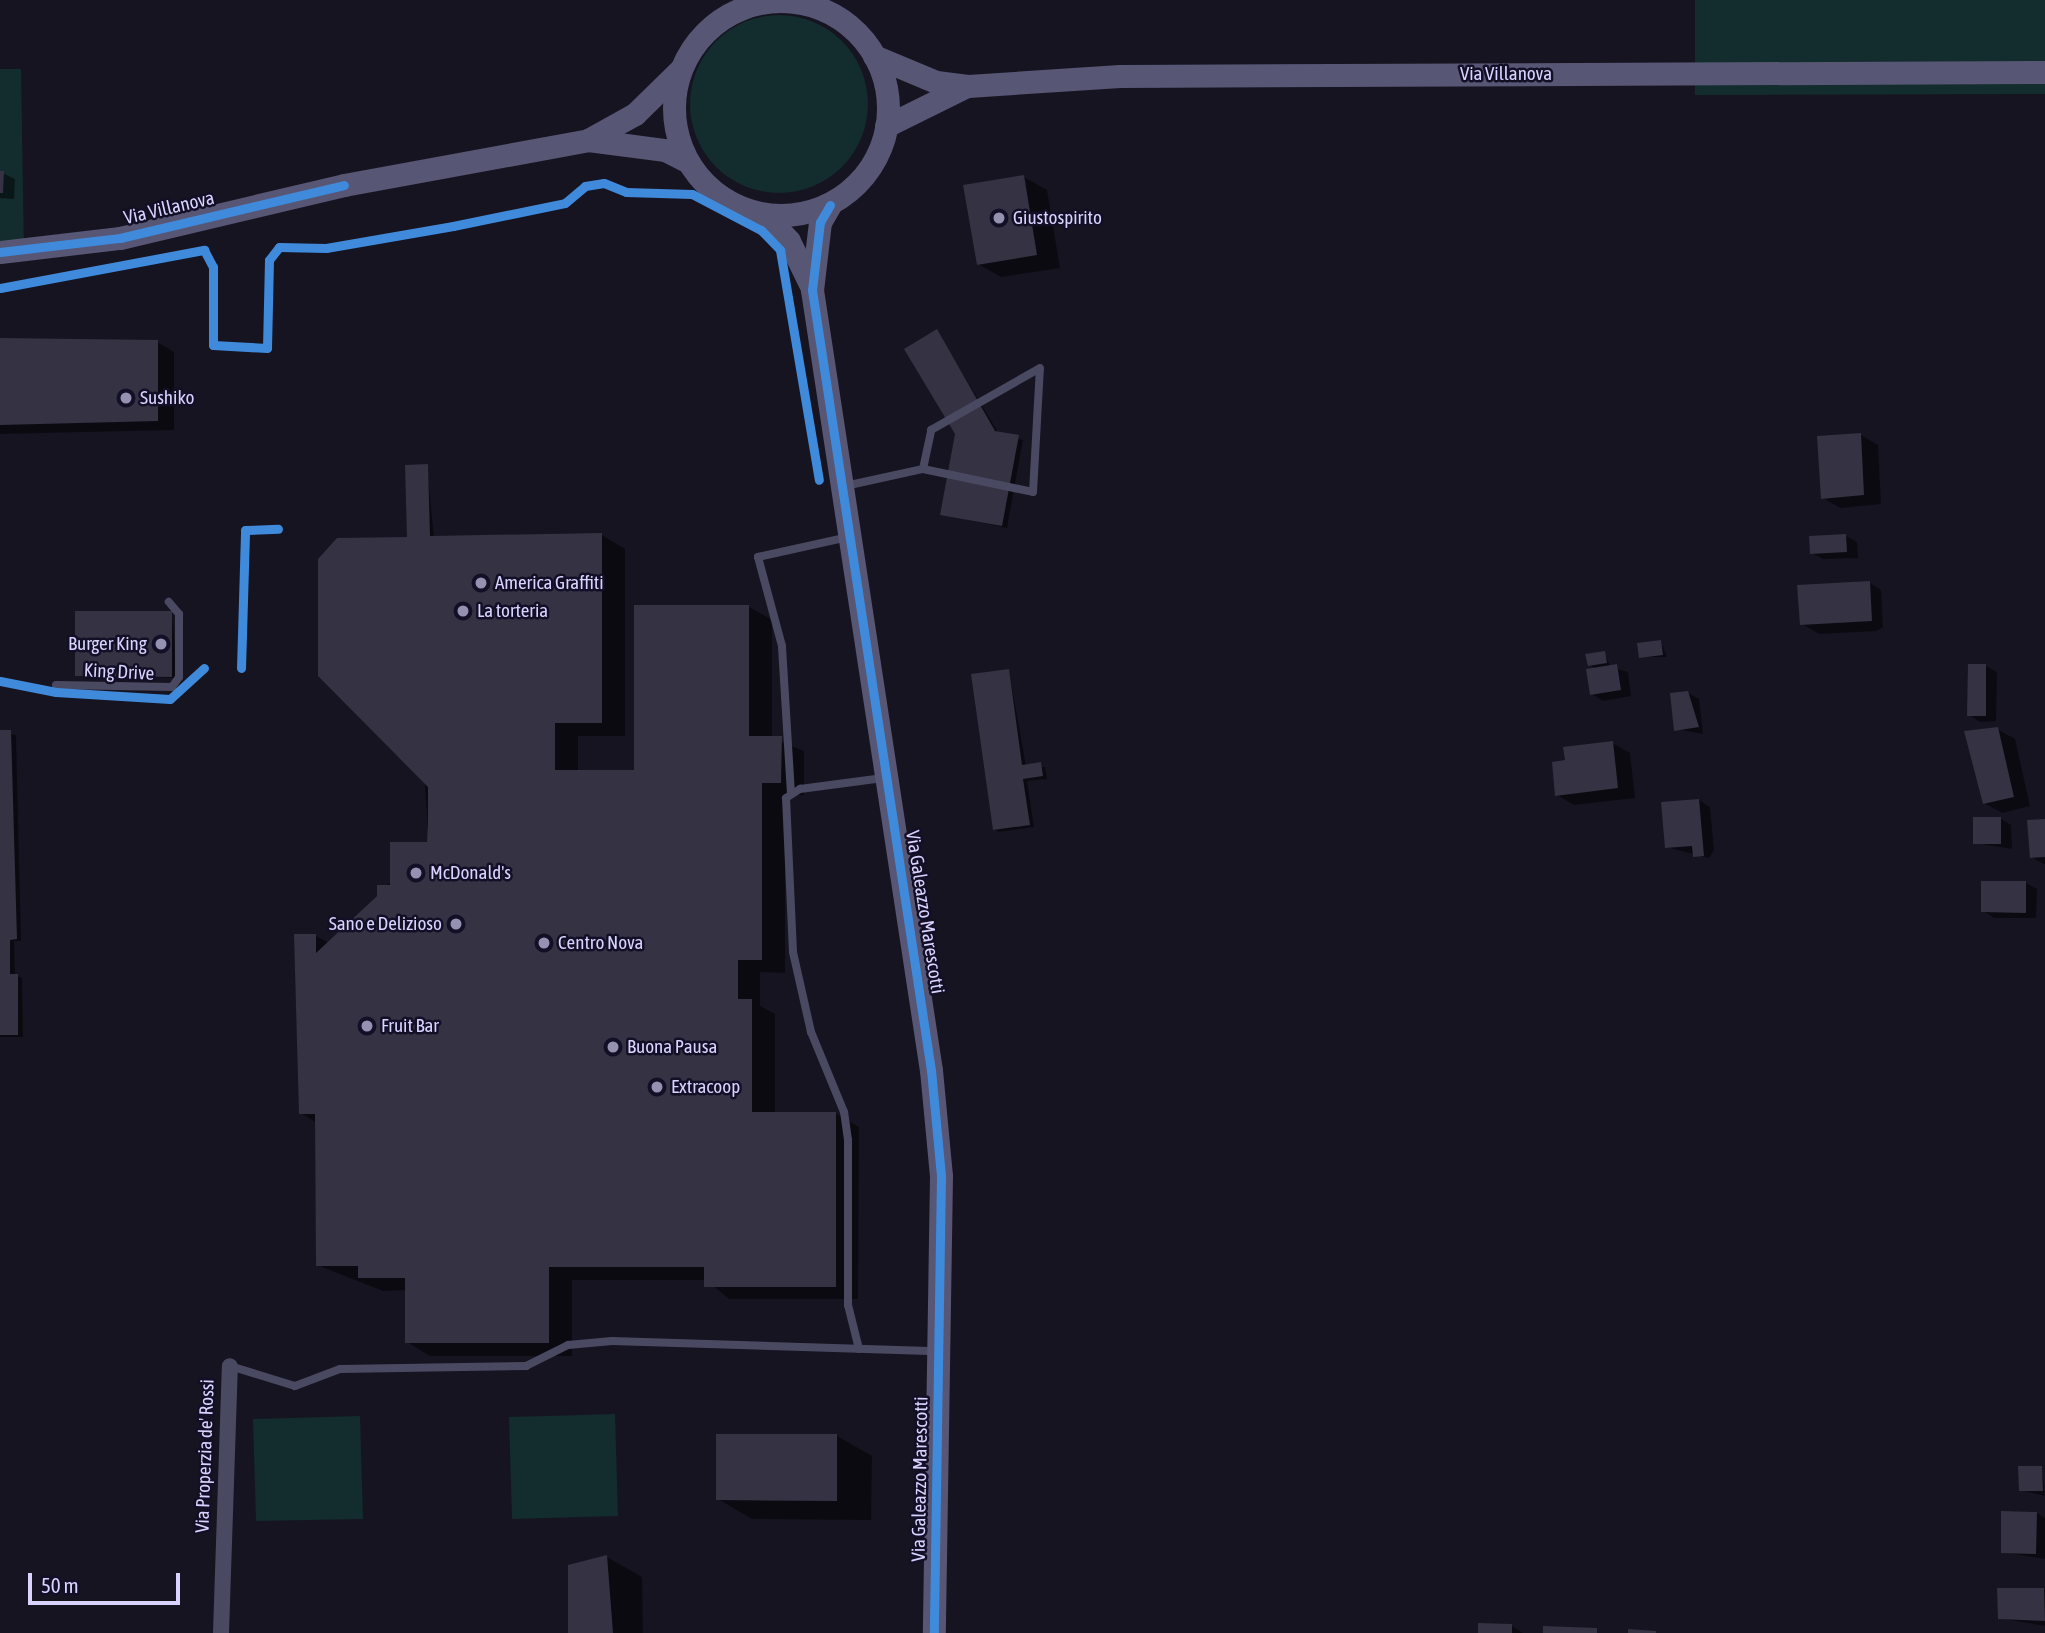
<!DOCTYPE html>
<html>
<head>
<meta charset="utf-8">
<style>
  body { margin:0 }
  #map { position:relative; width:2045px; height:1633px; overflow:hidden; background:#161421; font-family:"Asap Condensed",sans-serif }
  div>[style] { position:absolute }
  .green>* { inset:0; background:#132c2d }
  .round { border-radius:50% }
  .shadow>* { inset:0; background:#0007 }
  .building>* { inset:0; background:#343243 }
  .lane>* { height:8px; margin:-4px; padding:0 4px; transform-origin:4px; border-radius:4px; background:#4a4962 }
  .street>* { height:16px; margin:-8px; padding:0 8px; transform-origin:8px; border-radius:8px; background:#4a4962 }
  .secondary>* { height:23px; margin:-11.5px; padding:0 11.5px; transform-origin:11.5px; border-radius:11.5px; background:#575674 }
  .secondary>.ring { margin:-11.5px; padding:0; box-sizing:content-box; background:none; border:23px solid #575674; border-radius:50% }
  .cycleway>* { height:9px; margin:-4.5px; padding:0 4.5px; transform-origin:4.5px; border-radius:4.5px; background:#408adc }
  .dots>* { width:19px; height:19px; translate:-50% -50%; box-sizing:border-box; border:4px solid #130f26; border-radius:50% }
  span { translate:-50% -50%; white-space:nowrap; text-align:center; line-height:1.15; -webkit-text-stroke:5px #130f26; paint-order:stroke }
  .street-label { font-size:19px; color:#d9d4ff }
  .poi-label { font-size:19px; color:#d9d4ff }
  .left { translate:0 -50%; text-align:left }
  .right { translate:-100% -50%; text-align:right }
  .scale { position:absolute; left:28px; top:1573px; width:152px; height:32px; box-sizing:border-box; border:4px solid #d9d4ff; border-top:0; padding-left:9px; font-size:21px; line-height:24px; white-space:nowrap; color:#d9d4ff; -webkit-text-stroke:5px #130f26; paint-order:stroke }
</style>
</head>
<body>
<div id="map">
  <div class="green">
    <div style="clip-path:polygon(1695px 0,2045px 0,2045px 94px,1695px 95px)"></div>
    <div class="round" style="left:690px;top:15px;width:178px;height:178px"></div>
    <div style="clip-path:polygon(0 69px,21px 69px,24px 252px,0 253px)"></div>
    <div style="clip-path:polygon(615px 1414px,618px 1516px,512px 1519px,509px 1417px)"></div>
    <div style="clip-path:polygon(360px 1416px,363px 1519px,256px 1521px,253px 1419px)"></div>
  </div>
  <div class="shadow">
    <div style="clip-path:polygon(0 172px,15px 179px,14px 199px,0 198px)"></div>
    <div style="clip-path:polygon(1024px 177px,1047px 190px,1060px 268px,1001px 277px,978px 264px)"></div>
    <div style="clip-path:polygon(937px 331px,999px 434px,1023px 440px,1007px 528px,942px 514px,957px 434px)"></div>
    <div style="clip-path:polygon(0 339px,157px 342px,174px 352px,174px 430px,0 434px)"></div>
    <div style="clip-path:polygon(1861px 435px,1878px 445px,1881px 504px,1840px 508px,1823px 498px)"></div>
    <div style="clip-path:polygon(427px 466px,434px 538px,602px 535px,625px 549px,625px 736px,578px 736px,578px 772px,635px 772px,749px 607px,772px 620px,772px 738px,804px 751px,804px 795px,785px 795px,785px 973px,760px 972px,760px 1006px,775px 1014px,775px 1113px,835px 1113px,859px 1127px,858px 1299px,729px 1299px,706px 1280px,572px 1280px,572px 1356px,430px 1356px,407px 1342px,407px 1290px,383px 1291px,317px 1265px,317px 1123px,301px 1113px,316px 936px,329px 943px,429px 844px,408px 539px)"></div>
    <div style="clip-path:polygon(1846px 536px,1857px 542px,1858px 558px,1823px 559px,1812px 553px)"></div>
    <div style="clip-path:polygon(1870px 583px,1881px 590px,1883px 627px,1877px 631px,1819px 634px,1802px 624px)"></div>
    <div style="clip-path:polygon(172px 613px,177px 678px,77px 675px)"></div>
    <div style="clip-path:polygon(1661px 642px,1667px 657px,1641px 657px)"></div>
    <div style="clip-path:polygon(1604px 653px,1611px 667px,1628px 672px,1631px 696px,1603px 701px,1592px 694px,1597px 669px,1590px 665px)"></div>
    <div style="clip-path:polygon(1986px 666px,1997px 672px,1996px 721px,1980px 722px,1969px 715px)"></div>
    <div style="clip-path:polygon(1009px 671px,1026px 766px,1045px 767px,1047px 779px,1027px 781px,1034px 827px,999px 832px,994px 829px)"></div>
    <div style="clip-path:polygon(1688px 693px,1699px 699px,1703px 734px,1676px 729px)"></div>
    <div style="clip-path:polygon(1997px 729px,2015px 739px,2030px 806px,2002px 813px,1984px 803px)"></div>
    <div style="clip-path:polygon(0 732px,16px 735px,21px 941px,14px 941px,15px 975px,22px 978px,23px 1037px,0 1037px)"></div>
    <div style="clip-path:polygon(1612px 743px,1630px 753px,1635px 798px,1574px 805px,1557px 795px,1567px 762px)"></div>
    <div style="clip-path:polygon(1699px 800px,1710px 807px,1714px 850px,1709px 858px,1666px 847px)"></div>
    <div style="clip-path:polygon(2000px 818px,2011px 825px,2012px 849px,1975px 843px)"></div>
    <div style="clip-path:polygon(2045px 821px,2045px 864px,2043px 864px,2032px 857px)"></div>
    <div style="clip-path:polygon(2026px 883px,2037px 889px,2036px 918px,1994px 918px,1983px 911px)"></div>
    <div style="clip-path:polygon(718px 1436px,837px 1436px,872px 1456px,871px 1520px,752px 1519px,718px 1499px)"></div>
    <div style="clip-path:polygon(2042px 1468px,2045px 1496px,2020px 1490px)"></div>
    <div style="clip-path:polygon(2037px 1513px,2045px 1518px,2045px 1559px,2003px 1552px)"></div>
    <div style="clip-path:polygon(607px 1557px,642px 1577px,643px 1633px,570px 1633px,570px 1566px)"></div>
    <div style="clip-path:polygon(2045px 1590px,2045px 1626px,1999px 1618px,2044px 1590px)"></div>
    <div style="clip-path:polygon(1512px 1626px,1523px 1633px,1479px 1633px)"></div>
  </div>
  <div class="building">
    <div style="clip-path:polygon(0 171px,4px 171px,3px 193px,0 193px)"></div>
    <div style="clip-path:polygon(1024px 175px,1037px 255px,977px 265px,963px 185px)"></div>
    <div style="clip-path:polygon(937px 329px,995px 431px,1019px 435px,1002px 526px,940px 515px,955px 434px,904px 349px)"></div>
    <div style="clip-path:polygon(0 338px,158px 340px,158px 421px,0 425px)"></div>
    <div style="clip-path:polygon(1861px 433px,1864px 495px,1821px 499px,1817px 436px)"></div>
    <div style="clip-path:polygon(428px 464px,430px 536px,602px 533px,602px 723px,555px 723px,555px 770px,634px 770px,634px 605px,749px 605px,749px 736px,782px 736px,781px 783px,762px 783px,762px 960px,738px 960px,738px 999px,752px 999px,752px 1112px,836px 1112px,836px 1287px,704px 1287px,704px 1267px,549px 1267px,549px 1343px,405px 1343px,405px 1278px,358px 1278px,358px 1266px,316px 1266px,315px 1114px,299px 1114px,294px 934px,316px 934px,316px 953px,377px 896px,377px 885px,390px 885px,390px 842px,427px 842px,428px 823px,428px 787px,318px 676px,318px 559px,337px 538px,407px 537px,405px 465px)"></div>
    <div style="clip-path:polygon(1846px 534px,1847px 552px,1810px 554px,1809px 536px)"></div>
    <div style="clip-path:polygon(1870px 581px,1872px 621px,1800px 625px,1797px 585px)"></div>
    <div style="clip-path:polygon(75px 611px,172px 611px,172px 677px,75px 676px)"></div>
    <div style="clip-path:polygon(1661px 640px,1663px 655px,1639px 658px,1637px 643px)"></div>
    <div style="clip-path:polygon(1605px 651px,1607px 663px,1588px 666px,1585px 654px)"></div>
    <div style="clip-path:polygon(1617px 664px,1621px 690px,1590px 695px,1586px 669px)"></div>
    <div style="clip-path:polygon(1968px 664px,1986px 664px,1986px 716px,1967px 716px)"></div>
    <div style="clip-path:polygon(1009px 669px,1022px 765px,1041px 762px,1043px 776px,1023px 779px,1030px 825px,993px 830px,971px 674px)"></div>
    <div style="clip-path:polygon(1688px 691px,1699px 727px,1674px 731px,1670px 693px)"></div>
    <div style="clip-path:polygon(1998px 727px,2014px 797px,1983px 804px,1964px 731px)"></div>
    <div style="clip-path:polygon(0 730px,11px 730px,17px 939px,10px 940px,10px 974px,18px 974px,18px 1035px,0 1035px)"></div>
    <div style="clip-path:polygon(1613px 741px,1618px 788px,1555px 796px,1552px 762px,1565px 760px,1563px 747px)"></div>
    <div style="clip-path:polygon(1699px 799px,1704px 856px,1693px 857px,1692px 846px,1665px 848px,1661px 802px)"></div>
    <div style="clip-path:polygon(1973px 817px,2001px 817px,2001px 844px,1973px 844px)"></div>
    <div style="clip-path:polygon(2045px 819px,2045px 857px,2030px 858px,2027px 820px)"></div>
    <div style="clip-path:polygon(1981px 881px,2026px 881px,2026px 913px,1981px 912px)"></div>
    <div style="clip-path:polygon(716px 1434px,837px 1434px,837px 1501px,716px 1500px)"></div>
    <div style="clip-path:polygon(2018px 1466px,2042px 1466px,2043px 1491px,2019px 1491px)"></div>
    <div style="clip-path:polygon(2001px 1511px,2037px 1512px,2036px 1554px,2001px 1553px)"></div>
    <div style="clip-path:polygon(607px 1555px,613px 1633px,568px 1633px,568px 1565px)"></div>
    <div style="clip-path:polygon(1997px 1588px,2044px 1588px,2045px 1621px,1998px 1619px)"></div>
    <div style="clip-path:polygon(1478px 1623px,1512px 1624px,1512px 1633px,1478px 1633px)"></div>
    <div style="clip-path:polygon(1543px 1626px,1597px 1628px,1597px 1633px,1543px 1633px)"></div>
    <div style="clip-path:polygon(1628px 1629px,1656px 1631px,1656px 1633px,1628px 1633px)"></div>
  </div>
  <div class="lane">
    <div style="left:923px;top:469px;width:40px;rotate:-78deg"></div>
    <div style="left:931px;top:430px;width:125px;rotate:-29.6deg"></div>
    <div style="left:845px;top:486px;width:80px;rotate:-12.3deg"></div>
    <div style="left:923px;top:469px;width:112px;rotate:11.8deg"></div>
    <div style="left:1033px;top:492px;width:124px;rotate:-86.8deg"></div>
    <div style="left:56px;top:685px;width:116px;rotate:1deg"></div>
    <div style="left:172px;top:687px;width:12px;rotate:-55deg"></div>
    <div style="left:179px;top:677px;width:63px;rotate:-90deg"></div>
    <div style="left:179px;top:614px;width:16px;rotate:-130deg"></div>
    <div style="left:791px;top:794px;width:148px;rotate:-93.5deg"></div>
    <div style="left:782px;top:646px;width:92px;rotate:-105.1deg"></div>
    <div style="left:758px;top:557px;width:92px;rotate:-12.5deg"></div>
    <div style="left:859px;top:1349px;width:45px;rotate:-104deg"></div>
    <div style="left:848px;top:1305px;width:165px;rotate:-90deg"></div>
    <div style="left:848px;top:1140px;width:28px;rotate:-98deg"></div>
    <div style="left:844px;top:1112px;width:87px;rotate:-112.4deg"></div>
    <div style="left:811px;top:1032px;width:82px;rotate:-102.7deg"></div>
    <div style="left:793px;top:952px;width:154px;rotate:-92.6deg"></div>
    <div style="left:786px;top:798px;width:17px;rotate:-33deg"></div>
    <div style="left:800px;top:789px;width:84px;rotate:-7.5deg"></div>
    <div style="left:230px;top:1366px;width:68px;rotate:17.1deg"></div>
    <div style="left:295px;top:1386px;width:48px;rotate:-20.7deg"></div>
    <div style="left:340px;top:1369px;width:186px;rotate:-0.9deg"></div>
    <div style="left:526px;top:1366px;width:47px;rotate:-26.6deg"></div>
    <div style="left:568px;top:1345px;width:44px;rotate:-5.2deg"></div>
    <div style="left:612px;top:1341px;width:325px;rotate:1.8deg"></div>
  </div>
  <div class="street">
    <div style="left:221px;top:1633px;width:267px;rotate:-88.1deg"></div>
  </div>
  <div class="secondary">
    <div class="ring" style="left:674px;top:1px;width:191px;height:191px"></div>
    <div style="left:874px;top:56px;width:67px;rotate:22.8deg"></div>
    <div style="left:936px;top:82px;width:32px;rotate:7deg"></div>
    <div style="left:968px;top:86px;width:152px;rotate:-3.8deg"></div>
    <div style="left:1120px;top:76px;width:925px;rotate:-0.25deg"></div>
    <div style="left:886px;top:126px;width:88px;rotate:-26.3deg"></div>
    <div style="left:588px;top:140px;width:54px;rotate:-29deg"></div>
    <div style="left:635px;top:114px;width:64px;rotate:-44.4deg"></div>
    <div style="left:830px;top:205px;width:20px;rotate:120deg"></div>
    <div style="left:820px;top:222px;width:68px;rotate:96.7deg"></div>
    <div style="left:812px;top:290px;width:789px;rotate:81.33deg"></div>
    <div style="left:931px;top:1070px;width:106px;rotate:84.6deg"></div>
    <div style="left:941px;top:1176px;width:457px;rotate:90.9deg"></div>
    <div style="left:765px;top:215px;width:35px;rotate:47deg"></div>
    <div style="left:789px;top:241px;width:52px;rotate:63.9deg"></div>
    <div style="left:0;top:252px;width:121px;rotate:-6.7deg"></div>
    <div style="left:120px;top:238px;width:230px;rotate:-13.3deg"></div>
    <div style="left:344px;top:185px;width:248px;rotate:-10.4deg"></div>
    <div style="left:588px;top:140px;width:78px;rotate:7.4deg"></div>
    <div style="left:665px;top:150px;width:25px;rotate:27deg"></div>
  </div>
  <div class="cycleway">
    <div style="left:830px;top:205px;width:20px;rotate:120deg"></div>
    <div style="left:820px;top:222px;width:68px;rotate:96.7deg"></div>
    <div style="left:812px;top:290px;width:789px;rotate:81.33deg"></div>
    <div style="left:931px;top:1070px;width:106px;rotate:84.6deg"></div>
    <div style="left:941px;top:1176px;width:457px;rotate:90.9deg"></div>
    <div style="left:0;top:252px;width:121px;rotate:-6.7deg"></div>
    <div style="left:120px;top:238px;width:230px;rotate:-13.3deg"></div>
    <div style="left:0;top:288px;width:208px;rotate:-10.6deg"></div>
    <div style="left:204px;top:250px;width:19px;rotate:62deg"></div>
    <div style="left:213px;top:267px;width:78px;rotate:90deg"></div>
    <div style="left:213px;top:345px;width:54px;rotate:3.2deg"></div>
    <div style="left:267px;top:348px;width:88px;rotate:-88.7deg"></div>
    <div style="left:269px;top:260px;width:16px;rotate:-52deg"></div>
    <div style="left:279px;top:247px;width:47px;rotate:1.2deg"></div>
    <div style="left:326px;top:248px;width:129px;rotate:-9.8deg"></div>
    <div style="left:453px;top:226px;width:114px;rotate:-11.6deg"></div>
    <div style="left:565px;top:203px;width:26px;rotate:-40deg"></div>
    <div style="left:585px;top:186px;width:19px;rotate:-9deg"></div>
    <div style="left:604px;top:183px;width:24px;rotate:22deg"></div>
    <div style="left:626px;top:192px;width:66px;rotate:1.7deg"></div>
    <div style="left:692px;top:194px;width:78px;rotate:27.6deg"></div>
    <div style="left:761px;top:230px;width:28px;rotate:46deg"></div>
    <div style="left:780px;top:250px;width:233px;rotate:80.4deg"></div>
    <div style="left:241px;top:668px;width:138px;rotate:-88.3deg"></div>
    <div style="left:245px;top:530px;width:33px;rotate:-2deg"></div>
    <div style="left:0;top:681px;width:57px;rotate:11.1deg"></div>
    <div style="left:56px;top:692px;width:114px;rotate:3.5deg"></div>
    <div style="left:170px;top:699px;width:46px;rotate:-42.4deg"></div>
  </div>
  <div class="dots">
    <div style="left:999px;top:218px;background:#9591b1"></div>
    <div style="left:126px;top:398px;background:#9591b1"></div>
    <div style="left:481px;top:583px;background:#9591b1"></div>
    <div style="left:463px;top:611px;background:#9591b1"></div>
    <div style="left:161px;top:644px;background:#9591b1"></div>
    <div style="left:416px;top:873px;background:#9591b1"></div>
    <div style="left:456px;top:924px;background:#9591b1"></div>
    <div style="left:544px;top:943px;background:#9591b1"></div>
    <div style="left:367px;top:1026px;background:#9591b1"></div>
    <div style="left:613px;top:1047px;background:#9591b1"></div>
    <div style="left:657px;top:1087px;background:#9591b1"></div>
  </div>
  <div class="street-label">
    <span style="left:1506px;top:74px">Via Villanova</span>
    <span style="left:169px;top:208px;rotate:-13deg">Via Villanova</span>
    <span style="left:119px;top:672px;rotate:3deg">King Drive</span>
    <span style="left:925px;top:912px;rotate:81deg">Via Galeazzo Marescotti</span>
    <span style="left:205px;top:1456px;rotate:-88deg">Via Properzia de' Rossi</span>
    <span style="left:920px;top:1479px;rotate:-89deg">Via Galeazzo Marescotti</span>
  </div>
  <div class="poi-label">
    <span class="left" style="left:1013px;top:218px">Giustospirito</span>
    <span class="left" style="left:140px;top:398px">Sushiko</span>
    <span class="left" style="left:495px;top:583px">America Graffiti</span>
    <span class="left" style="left:477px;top:611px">La torteria</span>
    <span class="right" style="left:147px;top:644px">Burger King</span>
    <span class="left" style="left:430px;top:873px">McDonald's</span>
    <span class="right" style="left:442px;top:924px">Sano e Delizioso</span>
    <span class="left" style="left:558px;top:943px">Centro Nova</span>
    <span class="left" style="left:381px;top:1026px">Fruit Bar</span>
    <span class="left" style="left:627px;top:1047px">Buona Pausa</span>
    <span class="left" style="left:671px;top:1087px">Extracoop</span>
  </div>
  <div class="scale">50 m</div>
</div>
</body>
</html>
